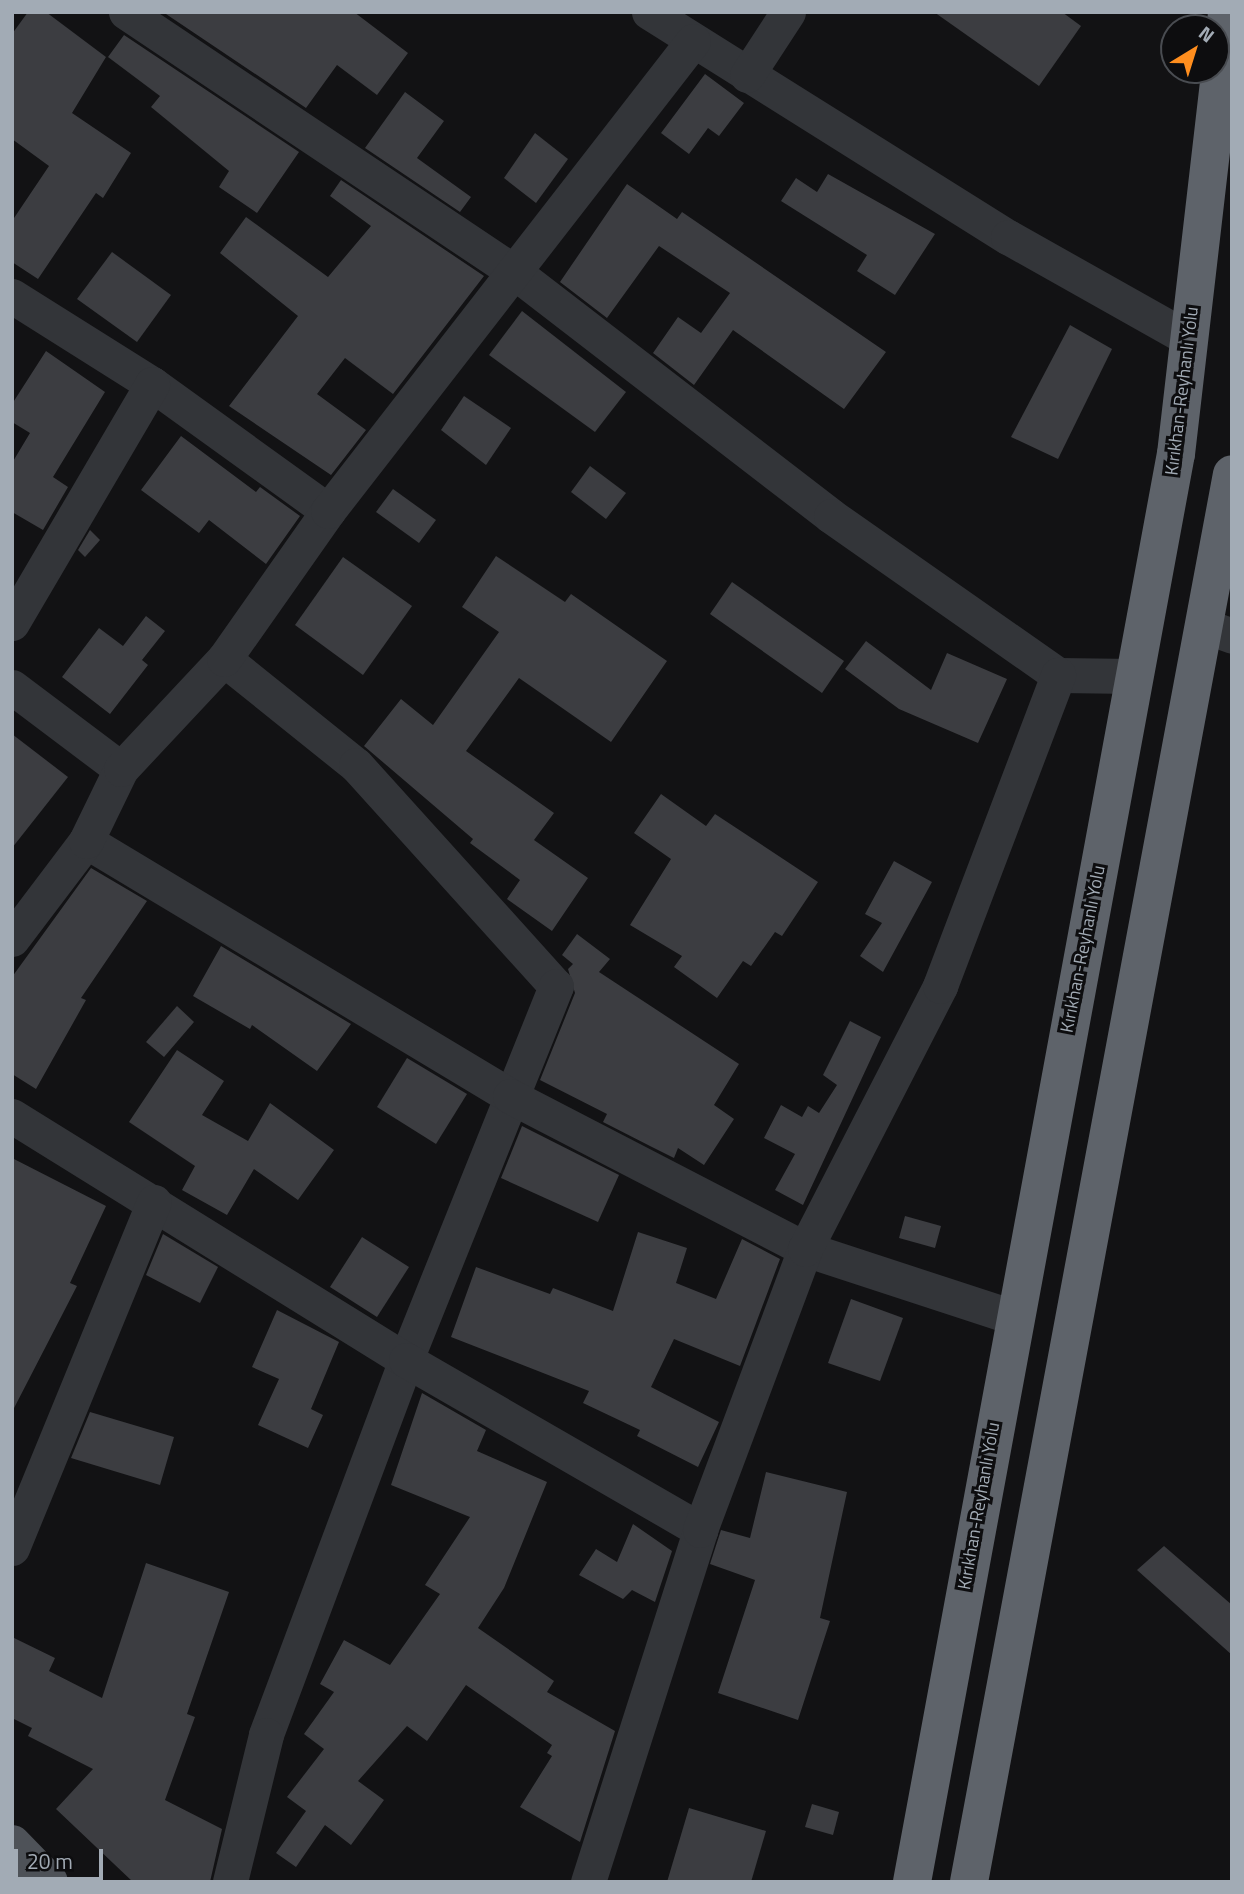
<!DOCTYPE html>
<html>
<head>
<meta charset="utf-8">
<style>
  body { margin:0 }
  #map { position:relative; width:1244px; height:1894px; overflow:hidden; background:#121214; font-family:"Titillium Web",sans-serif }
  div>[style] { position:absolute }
  .building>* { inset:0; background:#3c3d41 }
  .minor>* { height:35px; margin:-17.5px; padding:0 17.5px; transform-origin:17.5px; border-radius:17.5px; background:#333539 }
  .major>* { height:38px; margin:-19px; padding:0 19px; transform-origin:19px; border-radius:19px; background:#4e5258 }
  .highway>* { height:38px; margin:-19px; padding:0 19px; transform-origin:19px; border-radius:19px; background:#5e636a }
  span { translate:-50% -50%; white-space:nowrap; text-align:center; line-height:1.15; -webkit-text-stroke:6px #0d0d0f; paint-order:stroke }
  .street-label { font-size:18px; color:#a2abb5 }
  .frame { position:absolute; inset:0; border:14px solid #a2abb5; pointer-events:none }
  .north { position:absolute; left:1160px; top:14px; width:70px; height:70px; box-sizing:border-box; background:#0d0d0f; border:2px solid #494c51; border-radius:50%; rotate:38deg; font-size:19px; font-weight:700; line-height:28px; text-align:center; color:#a2abb5 }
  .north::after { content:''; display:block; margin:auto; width:24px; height:32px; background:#ff8e1e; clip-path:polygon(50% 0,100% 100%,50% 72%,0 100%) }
  .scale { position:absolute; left:14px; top:1849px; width:89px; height:32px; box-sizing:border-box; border:4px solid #a2abb5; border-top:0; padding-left:9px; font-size:21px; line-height:24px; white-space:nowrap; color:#a2abb5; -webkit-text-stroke:5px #0d0d0f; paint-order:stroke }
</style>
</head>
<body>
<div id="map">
  <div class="building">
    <div style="clip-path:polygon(28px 12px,46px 12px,106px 57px,72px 113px,131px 153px,103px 198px,96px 193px,38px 279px,12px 262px,12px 221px,49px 166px,12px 139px,12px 34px)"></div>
    <div style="clip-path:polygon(163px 12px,354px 12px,408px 53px,377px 95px,337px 65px,306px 108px)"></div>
    <div style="clip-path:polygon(934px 12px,1062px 12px,1081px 26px,1039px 86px)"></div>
    <div style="clip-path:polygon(124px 35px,299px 152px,257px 213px,219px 187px,229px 171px,151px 107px,160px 96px,108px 57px)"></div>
    <div style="clip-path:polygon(705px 74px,744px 103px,719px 136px,708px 128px,689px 154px,661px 133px)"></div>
    <div style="clip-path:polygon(405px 92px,444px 121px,417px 158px,471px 197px,460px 212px,365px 148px)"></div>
    <div style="clip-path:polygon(535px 133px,568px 159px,536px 203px,504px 178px)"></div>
    <div style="clip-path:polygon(828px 174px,935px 234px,895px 295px,857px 271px,867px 255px,781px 201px,796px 178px,817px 192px)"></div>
    <div style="clip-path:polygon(341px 180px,484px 276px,393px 394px,345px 358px,317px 394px,366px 430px,331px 475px,229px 406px,298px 316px,220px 253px,246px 217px,328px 277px,371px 226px,330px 196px)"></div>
    <div style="clip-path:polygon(627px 184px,677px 219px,682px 212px,886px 352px,844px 409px,733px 330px,694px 385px,653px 353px,678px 317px,701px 333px,730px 293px,659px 246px,607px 318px,560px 282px)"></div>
    <div style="clip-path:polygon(112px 252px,171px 295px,137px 342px,77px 299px)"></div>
    <div style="clip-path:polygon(522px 311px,626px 392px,595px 432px,489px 355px)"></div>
    <div style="clip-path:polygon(1070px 325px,1112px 349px,1058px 459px,1011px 437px)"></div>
    <div style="clip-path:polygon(46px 351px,105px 392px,53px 477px,68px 487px,43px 530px,12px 512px,12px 463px,30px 433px,12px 422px,12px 404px)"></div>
    <div style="clip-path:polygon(464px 396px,511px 428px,486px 465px,441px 430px)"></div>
    <div style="clip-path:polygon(181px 436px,256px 492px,260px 487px,300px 516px,266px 564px,209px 520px,199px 533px,141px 490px)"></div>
    <div style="clip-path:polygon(590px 466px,626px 493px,606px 519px,571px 492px)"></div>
    <div style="clip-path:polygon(393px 489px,436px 520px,419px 543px,376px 512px)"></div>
    <div style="clip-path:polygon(90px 530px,100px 540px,85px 557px,78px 550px)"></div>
    <div style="clip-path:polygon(496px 556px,565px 602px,571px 594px,667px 661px,611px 742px,519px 678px,466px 751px,554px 813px,534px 840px,588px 878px,552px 931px,507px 899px,520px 880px,470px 843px,473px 839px,364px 746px,401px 699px,433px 725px,499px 632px,462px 607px)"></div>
    <div style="clip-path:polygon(343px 557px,412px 606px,363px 675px,295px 625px)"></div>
    <div style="clip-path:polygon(732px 582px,844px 661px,822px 693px,710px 614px)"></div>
    <div style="clip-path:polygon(146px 616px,165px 631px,142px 660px,148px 665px,110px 714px,62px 677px,99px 628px,123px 646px)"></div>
    <div style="clip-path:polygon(866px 641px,931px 690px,947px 653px,1007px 679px,978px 743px,899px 709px,845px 669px)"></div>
    <div style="clip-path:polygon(12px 734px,68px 777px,12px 848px)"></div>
    <div style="clip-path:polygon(661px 794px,706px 826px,715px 814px,818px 882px,782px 936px,775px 932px,751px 966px,743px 961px,717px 998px,674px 967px,682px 956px,630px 925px,671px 859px,634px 833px)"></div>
    <div style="clip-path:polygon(894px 861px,932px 882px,883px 972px,860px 956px,882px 923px,865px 914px)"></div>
    <div style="clip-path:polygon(91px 868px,147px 901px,81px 998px,86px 1000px,36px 1089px,12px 1074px,12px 977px)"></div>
    <div style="clip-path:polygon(577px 934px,610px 959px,599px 972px,739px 1064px,714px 1105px,734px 1119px,704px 1165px,678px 1148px,674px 1158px,650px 1146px,603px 1122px,607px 1114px,540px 1080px,575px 993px,568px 969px,573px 964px,562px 955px)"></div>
    <div style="clip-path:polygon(221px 946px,351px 1024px,317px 1071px,252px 1025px,250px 1029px,193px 996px)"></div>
    <div style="clip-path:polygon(177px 1006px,194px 1022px,164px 1057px,146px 1042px)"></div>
    <div style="clip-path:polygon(850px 1021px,881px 1037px,803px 1205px,775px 1190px,795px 1154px,764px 1138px,781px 1105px,802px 1117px,808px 1106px,819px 1113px,837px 1085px,823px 1075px)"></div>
    <div style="clip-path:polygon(177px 1050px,224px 1081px,202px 1115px,248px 1141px,270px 1103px,334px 1150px,298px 1200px,254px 1169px,227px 1215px,182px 1190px,195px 1166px,129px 1122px)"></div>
    <div style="clip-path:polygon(407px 1058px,467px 1094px,436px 1144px,377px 1107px)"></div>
    <div style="clip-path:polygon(522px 1126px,619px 1175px,598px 1222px,501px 1178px)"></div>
    <div style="clip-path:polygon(12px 1158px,106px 1206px,70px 1283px,77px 1286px,12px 1412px)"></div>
    <div style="clip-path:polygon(905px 1216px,941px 1226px,935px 1248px,899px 1238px)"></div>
    <div style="clip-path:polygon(638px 1232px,687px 1248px,676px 1283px,716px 1299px,742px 1239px,780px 1259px,740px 1366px,674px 1339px,651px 1387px,719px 1422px,698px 1467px,637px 1436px,640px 1430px,583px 1403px,589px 1391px,451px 1337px,476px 1267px,550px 1294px,553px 1288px,613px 1311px)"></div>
    <div style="clip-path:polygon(163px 1234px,218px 1267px,200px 1303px,146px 1275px)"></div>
    <div style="clip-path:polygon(362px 1237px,409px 1267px,377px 1317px,330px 1287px)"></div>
    <div style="clip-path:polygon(851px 1299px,903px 1318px,880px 1381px,828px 1363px)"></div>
    <div style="clip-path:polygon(277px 1310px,339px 1342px,311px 1409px,323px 1415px,308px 1448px,258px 1425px,279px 1379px,252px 1367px)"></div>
    <div style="clip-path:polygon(422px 1393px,486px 1430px,477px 1451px,547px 1482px,504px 1588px,478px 1628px,554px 1681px,547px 1692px,615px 1731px,580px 1842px,520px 1807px,552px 1756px,547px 1753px,552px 1745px,466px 1685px,427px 1741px,407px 1726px,358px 1781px,384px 1800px,351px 1845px,325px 1825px,296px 1867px,276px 1853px,306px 1811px,287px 1797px,324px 1749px,304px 1734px,334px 1692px,320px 1684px,344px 1640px,390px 1665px,440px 1594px,425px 1585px,470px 1517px,391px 1485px)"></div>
    <div style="clip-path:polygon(90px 1412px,174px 1437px,160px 1485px,71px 1458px)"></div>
    <div style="clip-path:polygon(766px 1472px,847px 1492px,820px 1618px,830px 1621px,798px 1720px,718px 1693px,755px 1580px,710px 1564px,721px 1530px,750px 1538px)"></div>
    <div style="clip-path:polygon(633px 1524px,672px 1551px,655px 1602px,632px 1590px,623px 1599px,579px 1575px,596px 1549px,617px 1562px)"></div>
    <div style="clip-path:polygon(1164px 1546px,1232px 1605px,1232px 1655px,1137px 1570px)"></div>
    <div style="clip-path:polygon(146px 1563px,229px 1592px,187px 1714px,195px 1717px,165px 1800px,222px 1829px,210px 1882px,133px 1882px,56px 1809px,93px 1769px,28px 1736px,32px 1728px,12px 1718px,12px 1637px,55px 1658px,49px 1671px,102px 1698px)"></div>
    <div style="clip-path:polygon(812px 1804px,839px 1812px,833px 1835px,805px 1827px)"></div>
    <div style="clip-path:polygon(689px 1808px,766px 1831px,751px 1882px,667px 1882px)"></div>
  </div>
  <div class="minor">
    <div style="left:126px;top:12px;width:471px;rotate:33.8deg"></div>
    <div style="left:517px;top:274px;width:396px;rotate:37.6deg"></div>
    <div style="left:831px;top:516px;width:277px;rotate:35deg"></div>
    <div style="left:1058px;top:675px;width:76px;rotate:0.8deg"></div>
    <div style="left:649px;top:12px;width:424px;rotate:32.1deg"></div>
    <div style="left:1008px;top:237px;width:208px;rotate:29.4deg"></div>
    <div style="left:747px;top:75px;width:75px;rotate:-56.9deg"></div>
    <div style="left:12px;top:296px;width:165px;rotate:32.2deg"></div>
    <div style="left:152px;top:384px;width:217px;rotate:35.8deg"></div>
    <div style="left:12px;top:623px;width:277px;rotate:-59.6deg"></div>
    <div style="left:1205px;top:626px;width:29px;rotate:20deg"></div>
    <div style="left:224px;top:659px;width:169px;rotate:38.8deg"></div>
    <div style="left:356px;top:765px;width:298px;rotate:47.9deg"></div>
    <div style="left:556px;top:986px;width:403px;rotate:111.9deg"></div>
    <div style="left:406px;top:1360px;width:400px;rotate:110.5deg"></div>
    <div style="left:266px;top:1735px;width:151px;rotate:103.8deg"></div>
    <div style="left:12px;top:687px;width:136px;rotate:37deg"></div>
    <div style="left:86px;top:841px;width:495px;rotate:31deg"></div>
    <div style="left:510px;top:1096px;width:332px;rotate:27.4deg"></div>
    <div style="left:805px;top:1249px;width:219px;rotate:18.1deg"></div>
    <div style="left:12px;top:939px;width:123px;rotate:-52.9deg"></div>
    <div style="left:86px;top:841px;width:80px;rotate:-64.1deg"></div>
    <div style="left:121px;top:769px;width:151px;rotate:-46.9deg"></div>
    <div style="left:224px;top:659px;width:181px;rotate:-54.9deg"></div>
    <div style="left:328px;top:511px;width:595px;rotate:-52.17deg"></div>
    <div style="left:12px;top:1116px;width:463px;rotate:31.8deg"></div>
    <div style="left:406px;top:1360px;width:340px;rotate:30deg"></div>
    <div style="left:12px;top:1548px;width:374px;rotate:-67.7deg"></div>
    <div style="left:588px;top:1882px;width:369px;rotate:-72.3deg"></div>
    <div style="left:700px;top:1530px;width:300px;rotate:-69.5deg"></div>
    <div style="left:805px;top:1249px;width:296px;rotate:-62.8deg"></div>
    <div style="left:940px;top:986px;width:333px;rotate:-69.2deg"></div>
  </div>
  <div class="major">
    <div style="left:12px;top:1844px;width:53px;rotate:45.8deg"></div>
  </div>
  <div class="highway">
    <div style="left:912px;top:1882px;width:1452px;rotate:-79.53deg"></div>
    <div style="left:1176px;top:454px;width:445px;rotate:-83.4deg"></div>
    <div style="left:969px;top:1882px;width:1432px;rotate:-79.42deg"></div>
  </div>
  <div class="street-label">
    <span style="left:1182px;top:391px;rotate:-83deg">Kırıkhan-Reyhanlı Yolu</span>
    <span style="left:1083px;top:949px;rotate:-79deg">Kırıkhan-Reyhanlı Yolu</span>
    <span style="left:979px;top:1506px;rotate:-80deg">Kırıkhan-Reyhanlı Yolu</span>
  </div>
  <div class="frame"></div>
  <div class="north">N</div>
  <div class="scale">20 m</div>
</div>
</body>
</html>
